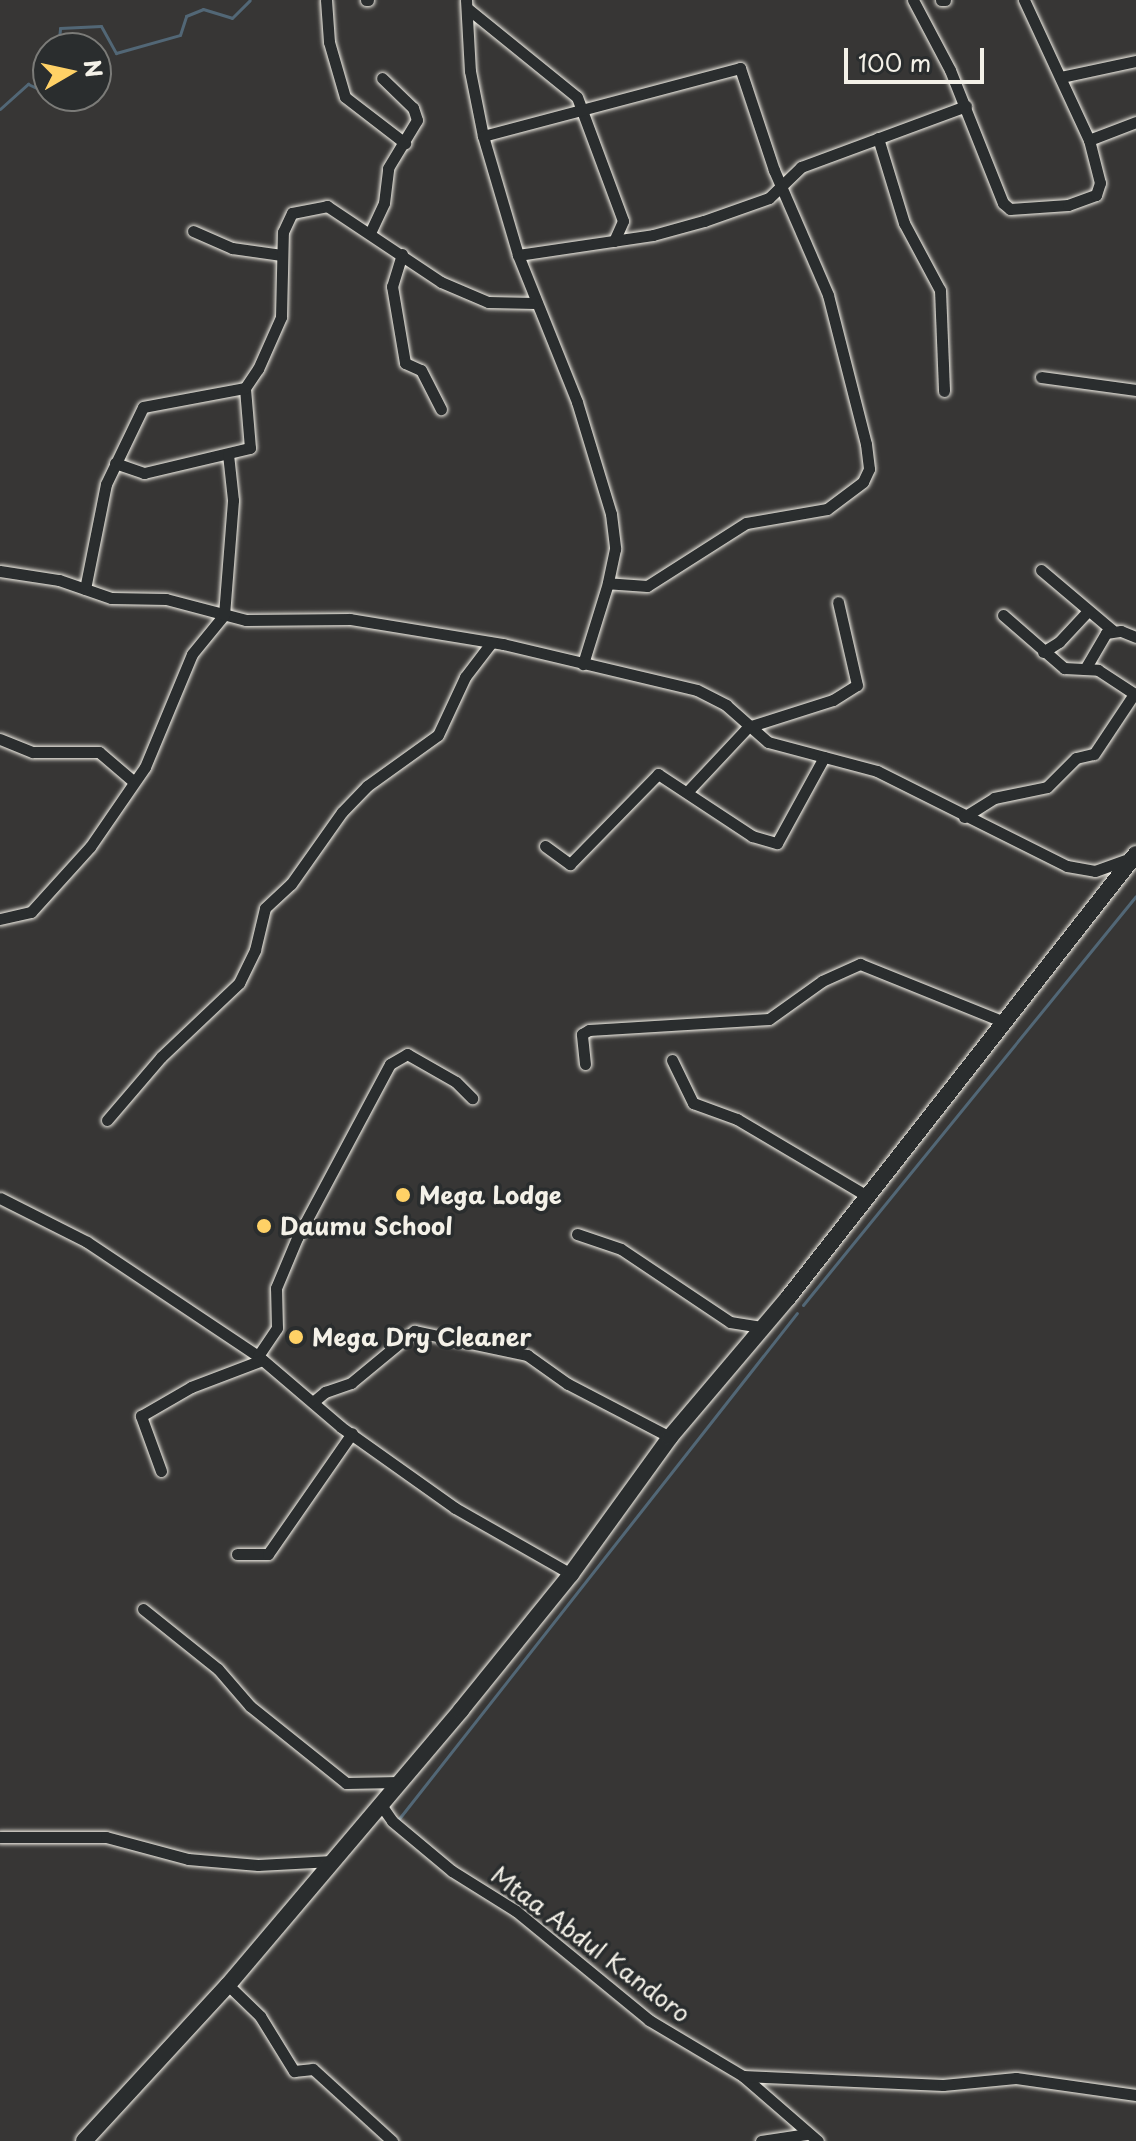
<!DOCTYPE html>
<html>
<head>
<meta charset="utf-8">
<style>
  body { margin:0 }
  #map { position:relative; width:1136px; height:2141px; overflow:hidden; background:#373635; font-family:"Playpen Sans",sans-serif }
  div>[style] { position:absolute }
  .stream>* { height:3px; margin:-1.5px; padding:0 1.5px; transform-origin:1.5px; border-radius:1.5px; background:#526776 }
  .roads { filter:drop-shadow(0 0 2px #f4f1e8) drop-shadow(0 0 2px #f4f1e8) }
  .street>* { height:11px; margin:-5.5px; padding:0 5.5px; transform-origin:5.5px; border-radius:5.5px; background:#2a2d2e }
  .secondary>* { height:16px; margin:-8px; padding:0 8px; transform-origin:8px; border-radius:8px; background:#2a2d2e }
  .dots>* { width:22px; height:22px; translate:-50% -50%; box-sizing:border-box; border:4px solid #2a2d2e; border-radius:50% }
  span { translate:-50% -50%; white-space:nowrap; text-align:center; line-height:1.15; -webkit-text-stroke:7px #2a2d2e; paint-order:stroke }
  .poi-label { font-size:24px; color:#f4f1e8; font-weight:700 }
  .left { translate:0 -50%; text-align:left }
  .street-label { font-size:24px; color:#f4f1e8 }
  .north { position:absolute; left:32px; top:32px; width:80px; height:80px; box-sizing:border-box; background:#2a2d2e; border:2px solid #7b7b78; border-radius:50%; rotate:81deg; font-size:22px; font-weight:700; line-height:32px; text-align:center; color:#f4f1e8 }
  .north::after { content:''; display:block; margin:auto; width:28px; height:36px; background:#ffd166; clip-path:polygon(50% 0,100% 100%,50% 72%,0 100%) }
  .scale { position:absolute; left:844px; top:48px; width:140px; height:36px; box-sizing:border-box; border:4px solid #f4f1e8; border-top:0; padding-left:10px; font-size:24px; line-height:28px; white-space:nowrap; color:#f4f1e8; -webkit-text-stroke:6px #2a2d2e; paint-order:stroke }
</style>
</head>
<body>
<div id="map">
  <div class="stream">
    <div style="left:58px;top:48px;width:20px;rotate:-84deg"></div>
    <div style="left:60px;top:28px;width:41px;rotate:-2.8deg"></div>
    <div style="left:101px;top:26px;width:31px;rotate:61deg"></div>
    <div style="left:116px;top:53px;width:66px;rotate:-15.7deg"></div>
    <div style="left:180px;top:35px;width:20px;rotate:-72deg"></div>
    <div style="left:186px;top:16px;width:18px;rotate:-22deg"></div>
    <div style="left:203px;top:9px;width:30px;rotate:17deg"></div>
    <div style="left:232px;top:18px;width:25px;rotate:-45deg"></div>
    <div style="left:0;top:109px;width:38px;rotate:-42deg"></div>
    <div style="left:28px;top:84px;width:17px;rotate:25deg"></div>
    <div style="left:43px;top:91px;width:7px;rotate:-45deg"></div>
    <div style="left:803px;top:1305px;width:527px;rotate:-50.85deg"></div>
    <div style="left:398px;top:1820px;width:645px;rotate:-51.8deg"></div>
  </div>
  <div class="roads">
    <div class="street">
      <div style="left:326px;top:0;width:42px;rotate:85.9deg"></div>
      <div style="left:329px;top:42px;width:57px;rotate:73.8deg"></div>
      <div style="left:345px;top:97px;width:76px;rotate:37.5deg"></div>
      <div style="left:366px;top:0;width:2px"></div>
      <div style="left:466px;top:0;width:71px;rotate:86.8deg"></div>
      <div style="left:470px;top:71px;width:66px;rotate:78.7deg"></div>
      <div style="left:483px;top:136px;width:124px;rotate:73.6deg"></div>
      <div style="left:518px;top:255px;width:158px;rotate:68.1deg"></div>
      <div style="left:577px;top:402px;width:117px;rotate:73.1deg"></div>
      <div style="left:611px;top:514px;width:35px;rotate:83deg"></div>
      <div style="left:615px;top:549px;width:35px;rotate:102deg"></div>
      <div style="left:608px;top:583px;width:85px;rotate:107.2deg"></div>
      <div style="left:913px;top:0;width:79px;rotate:62.1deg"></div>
      <div style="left:950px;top:70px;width:143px;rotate:68.3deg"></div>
      <div style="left:1003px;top:203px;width:9px;rotate:41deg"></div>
      <div style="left:1010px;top:209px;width:58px;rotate:-3.9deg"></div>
      <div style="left:1068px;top:205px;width:30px;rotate:-20deg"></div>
      <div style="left:1096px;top:195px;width:13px;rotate:-72deg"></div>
      <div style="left:1100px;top:183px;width:44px;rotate:-104.3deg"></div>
      <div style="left:1089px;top:140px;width:50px;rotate:-21deg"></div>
      <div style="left:941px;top:0;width:4px"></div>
      <div style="left:1024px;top:0;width:154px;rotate:65.1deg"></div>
      <div style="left:467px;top:8px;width:141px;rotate:39deg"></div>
      <div style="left:577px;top:97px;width:132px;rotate:69.6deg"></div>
      <div style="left:623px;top:221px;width:22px;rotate:114deg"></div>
      <div style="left:1061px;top:77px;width:77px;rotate:-12deg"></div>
      <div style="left:483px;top:136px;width:266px;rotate:-14.8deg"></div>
      <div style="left:740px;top:68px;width:108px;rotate:71.6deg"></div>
      <div style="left:774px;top:170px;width:136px;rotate:66.6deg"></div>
      <div style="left:828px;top:295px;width:154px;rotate:75.7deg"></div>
      <div style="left:866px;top:444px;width:25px;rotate:83deg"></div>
      <div style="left:869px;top:469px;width:14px;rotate:115deg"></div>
      <div style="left:863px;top:482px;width:45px;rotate:143.1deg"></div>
      <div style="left:827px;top:509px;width:82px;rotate:170.2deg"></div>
      <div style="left:746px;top:523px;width:117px;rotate:147.5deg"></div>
      <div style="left:647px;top:586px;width:39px;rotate:-176deg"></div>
      <div style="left:878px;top:138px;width:89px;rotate:73deg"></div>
      <div style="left:904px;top:223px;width:76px;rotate:61.8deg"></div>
      <div style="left:940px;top:290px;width:101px;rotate:87.7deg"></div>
      <div style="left:193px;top:231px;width:43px;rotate:23.6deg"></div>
      <div style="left:232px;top:248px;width:50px;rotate:8deg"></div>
      <div style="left:370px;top:233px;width:33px;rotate:-65deg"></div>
      <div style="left:384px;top:203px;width:35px;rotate:-83deg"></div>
      <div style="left:388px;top:168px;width:56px;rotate:-58.9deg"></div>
      <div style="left:417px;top:120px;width:13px;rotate:-108deg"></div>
      <div style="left:413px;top:108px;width:43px;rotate:-135.9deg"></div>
      <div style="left:402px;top:254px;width:34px;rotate:107deg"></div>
      <div style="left:392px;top:286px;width:78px;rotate:80.4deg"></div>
      <div style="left:405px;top:363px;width:17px;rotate:24deg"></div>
      <div style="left:421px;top:370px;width:44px;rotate:62.9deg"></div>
      <div style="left:518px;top:255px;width:136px;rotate:-8.4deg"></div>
      <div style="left:653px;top:235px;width:53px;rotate:-15.4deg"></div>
      <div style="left:704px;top:221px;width:69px;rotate:-19.5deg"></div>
      <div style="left:769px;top:198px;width:45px;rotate:-44.1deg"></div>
      <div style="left:801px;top:167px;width:176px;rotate:-20.3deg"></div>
      <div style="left:1041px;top:377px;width:96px;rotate:7.8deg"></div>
      <div style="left:115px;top:463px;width:31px;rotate:19deg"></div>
      <div style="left:144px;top:473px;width:109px;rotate:-13.3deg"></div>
      <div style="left:250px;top:448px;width:60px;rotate:-94.8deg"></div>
      <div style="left:1041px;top:570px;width:93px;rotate:40.2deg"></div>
      <div style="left:0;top:571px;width:60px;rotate:8.7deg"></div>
      <div style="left:59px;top:580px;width:55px;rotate:19.1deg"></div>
      <div style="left:111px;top:598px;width:55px;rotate:1deg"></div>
      <div style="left:166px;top:599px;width:83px;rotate:14.7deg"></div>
      <div style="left:246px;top:620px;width:104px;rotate:-0.6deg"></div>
      <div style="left:350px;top:619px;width:155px;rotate:9.3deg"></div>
      <div style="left:503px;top:644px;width:199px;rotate:13.3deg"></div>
      <div style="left:697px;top:690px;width:33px;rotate:27deg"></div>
      <div style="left:726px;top:705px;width:56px;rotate:41.4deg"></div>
      <div style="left:768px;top:742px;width:113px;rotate:14.9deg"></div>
      <div style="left:877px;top:771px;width:212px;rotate:26.6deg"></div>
      <div style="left:1067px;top:866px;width:28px;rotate:10deg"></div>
      <div style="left:1095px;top:871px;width:37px;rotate:-20deg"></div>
      <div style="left:85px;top:589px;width:107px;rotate:-78.7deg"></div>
      <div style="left:106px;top:484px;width:85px;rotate:-64.3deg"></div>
      <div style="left:143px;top:407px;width:104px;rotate:-10.6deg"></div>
      <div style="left:245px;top:388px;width:23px;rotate:-56deg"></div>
      <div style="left:258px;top:369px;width:57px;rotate:-66.1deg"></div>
      <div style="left:281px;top:317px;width:85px;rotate:-88.7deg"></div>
      <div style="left:283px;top:232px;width:21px;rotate:-65deg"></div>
      <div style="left:292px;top:213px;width:36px;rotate:-11deg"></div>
      <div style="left:327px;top:206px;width:137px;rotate:33.7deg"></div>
      <div style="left:441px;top:282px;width:51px;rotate:23.1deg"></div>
      <div style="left:488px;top:302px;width:47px;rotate:1.2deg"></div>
      <div style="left:1003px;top:615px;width:81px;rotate:41deg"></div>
      <div style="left:1064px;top:668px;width:34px;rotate:3deg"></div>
      <div style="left:1098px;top:670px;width:45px;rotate:33.3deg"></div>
      <div style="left:1043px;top:652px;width:19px;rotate:-32deg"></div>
      <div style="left:1059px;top:642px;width:42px;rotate:-46.9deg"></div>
      <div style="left:1085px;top:669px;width:42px;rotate:-59.7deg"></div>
      <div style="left:1106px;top:633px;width:15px;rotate:-8deg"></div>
      <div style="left:1121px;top:631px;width:16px;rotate:22deg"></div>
      <div style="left:0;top:739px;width:35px;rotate:22deg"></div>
      <div style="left:33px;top:752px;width:66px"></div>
      <div style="left:99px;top:752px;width:45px;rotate:40.5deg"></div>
      <div style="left:688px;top:791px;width:88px;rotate:-46.8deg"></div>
      <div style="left:748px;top:727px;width:89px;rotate:-17.6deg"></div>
      <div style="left:833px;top:700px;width:28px;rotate:-32deg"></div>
      <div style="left:857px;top:685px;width:85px;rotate:-102.9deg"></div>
      <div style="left:964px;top:817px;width:36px;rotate:-32deg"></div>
      <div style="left:994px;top:798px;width:54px;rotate:-11.7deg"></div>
      <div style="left:1047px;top:787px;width:41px;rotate:-45deg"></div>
      <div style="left:1076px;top:758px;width:18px;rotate:-13deg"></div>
      <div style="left:1094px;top:754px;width:72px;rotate:-56.3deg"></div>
      <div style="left:545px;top:846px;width:31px;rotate:36deg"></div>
      <div style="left:570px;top:864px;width:126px;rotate:-45.6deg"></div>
      <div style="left:658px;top:774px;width:113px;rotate:33.4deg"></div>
      <div style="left:752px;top:836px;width:26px;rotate:16deg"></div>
      <div style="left:777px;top:843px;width:98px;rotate:-61.3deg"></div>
      <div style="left:0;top:919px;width:32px;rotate:-13deg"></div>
      <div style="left:31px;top:912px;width:88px;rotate:-47.8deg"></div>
      <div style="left:90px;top:847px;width:97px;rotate:-55.5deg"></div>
      <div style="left:145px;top:767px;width:122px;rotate:-67.4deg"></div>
      <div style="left:192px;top:654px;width:50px;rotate:-50.6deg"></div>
      <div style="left:224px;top:615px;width:115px;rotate:-85.5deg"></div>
      <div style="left:233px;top:500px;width:46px;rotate:-96.2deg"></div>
      <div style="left:672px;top:1060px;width:48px;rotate:64deg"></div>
      <div style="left:693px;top:1103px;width:47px;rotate:20deg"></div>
      <div style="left:737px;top:1119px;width:151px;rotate:30.6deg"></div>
      <div style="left:585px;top:1064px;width:30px;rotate:-96deg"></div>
      <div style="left:582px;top:1034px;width:8px;rotate:-30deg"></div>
      <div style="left:589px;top:1030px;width:180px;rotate:-3.5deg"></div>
      <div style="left:769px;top:1019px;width:65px;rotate:-35.6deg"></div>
      <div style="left:822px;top:981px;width:42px;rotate:-24.1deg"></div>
      <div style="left:860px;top:964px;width:155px;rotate:21.9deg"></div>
      <div style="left:107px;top:1120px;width:83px;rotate:-49.4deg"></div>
      <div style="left:161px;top:1057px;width:108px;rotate:-43.5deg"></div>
      <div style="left:239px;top:983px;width:37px;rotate:-64deg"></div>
      <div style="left:255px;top:950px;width:43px;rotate:-76.6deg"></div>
      <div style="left:265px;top:908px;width:35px;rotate:-43deg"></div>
      <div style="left:291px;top:884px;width:88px;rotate:-54.7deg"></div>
      <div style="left:342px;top:812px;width:36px;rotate:-46deg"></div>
      <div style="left:367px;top:786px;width:87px;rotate:-35.7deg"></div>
      <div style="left:438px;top:735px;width:64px;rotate:-65deg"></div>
      <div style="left:465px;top:677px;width:43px;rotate:-52.6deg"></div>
      <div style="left:0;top:1198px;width:97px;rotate:26.8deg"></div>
      <div style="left:87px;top:1242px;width:206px;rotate:33.7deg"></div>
      <div style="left:258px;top:1356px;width:109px;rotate:40.5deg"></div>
      <div style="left:341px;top:1427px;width:140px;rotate:35.4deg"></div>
      <div style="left:455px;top:1508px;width:133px;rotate:29.6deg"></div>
      <div style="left:577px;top:1234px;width:46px;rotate:18.8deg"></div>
      <div style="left:621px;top:1249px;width:131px;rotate:33.8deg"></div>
      <div style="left:730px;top:1322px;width:30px;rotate:9deg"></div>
      <div style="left:258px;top:1356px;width:34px;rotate:-56deg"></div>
      <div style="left:277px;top:1328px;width:40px;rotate:-91.4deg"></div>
      <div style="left:276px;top:1288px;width:54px;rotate:-67.2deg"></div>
      <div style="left:297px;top:1238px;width:197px;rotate:-61.9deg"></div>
      <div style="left:390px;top:1064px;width:20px;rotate:-30deg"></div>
      <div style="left:407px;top:1054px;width:56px;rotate:29.7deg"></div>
      <div style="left:456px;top:1082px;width:23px;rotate:45deg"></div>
      <div style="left:313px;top:1402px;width:16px;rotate:-40deg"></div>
      <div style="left:325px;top:1392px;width:28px;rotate:-19deg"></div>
      <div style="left:351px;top:1383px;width:82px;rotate:-39.5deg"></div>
      <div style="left:414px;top:1331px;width:116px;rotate:12deg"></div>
      <div style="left:527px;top:1355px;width:50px;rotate:35.3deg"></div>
      <div style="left:568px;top:1384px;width:115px;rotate:27.5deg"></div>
      <div style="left:161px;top:1471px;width:59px;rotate:-110deg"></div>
      <div style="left:141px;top:1416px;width:58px;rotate:-30.1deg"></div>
      <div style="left:191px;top:1387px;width:76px;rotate:-20.8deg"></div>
      <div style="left:237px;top:1554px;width:31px"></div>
      <div style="left:268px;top:1554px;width:147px;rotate:-55.2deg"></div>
      <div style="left:143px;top:1609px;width:96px;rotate:38.7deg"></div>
      <div style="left:218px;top:1669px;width:49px;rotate:49.1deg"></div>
      <div style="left:250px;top:1706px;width:123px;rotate:38.7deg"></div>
      <div style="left:346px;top:1783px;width:53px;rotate:-1.1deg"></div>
      <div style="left:381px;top:1805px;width:19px;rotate:55deg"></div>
      <div style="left:392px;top:1821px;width:78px;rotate:39.8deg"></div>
      <div style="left:452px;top:1871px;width:75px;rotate:32deg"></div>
      <div style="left:516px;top:1911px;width:172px;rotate:39.3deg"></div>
      <div style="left:649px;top:2020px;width:109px;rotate:30.8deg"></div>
      <div style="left:743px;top:2076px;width:99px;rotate:40.9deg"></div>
      <div style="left:0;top:1837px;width:106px"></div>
      <div style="left:106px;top:1837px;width:85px;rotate:15deg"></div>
      <div style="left:188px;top:1859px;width:70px;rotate:4.9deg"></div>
      <div style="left:258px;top:1865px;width:74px;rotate:-3.1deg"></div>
      <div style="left:228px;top:1985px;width:45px;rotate:44.1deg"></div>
      <div style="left:260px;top:2016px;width:65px;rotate:58.3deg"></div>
      <div style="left:294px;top:2071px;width:19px;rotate:-6deg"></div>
      <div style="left:313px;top:2069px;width:107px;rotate:42.3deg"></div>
      <div style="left:743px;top:2076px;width:200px;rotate:2.6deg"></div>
      <div style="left:943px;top:2085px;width:73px;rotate:-5.5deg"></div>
      <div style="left:1016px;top:2078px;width:121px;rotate:8.1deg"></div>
      <div style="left:761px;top:2141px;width:47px;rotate:-8.7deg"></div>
    </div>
    <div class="secondary">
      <div style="left:84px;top:2141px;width:212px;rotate:-47.3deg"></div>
      <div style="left:228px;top:1985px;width:360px;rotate:-49.7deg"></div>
      <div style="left:461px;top:1710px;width:175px;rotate:-51deg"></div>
      <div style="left:571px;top:1574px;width:169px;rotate:-54.1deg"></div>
      <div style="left:670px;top:1437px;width:182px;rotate:-49.7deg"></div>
      <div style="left:788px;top:1298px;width:564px;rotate:-51.91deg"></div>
    </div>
  </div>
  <div class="dots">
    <div style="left:403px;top:1195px;background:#ffd166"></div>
    <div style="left:264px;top:1226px;background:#ffd166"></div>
    <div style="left:296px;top:1337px;background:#ffd166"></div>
  </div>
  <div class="poi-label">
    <span class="left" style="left:419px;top:1195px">Mega Lodge</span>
    <span class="left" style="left:280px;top:1226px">Daumu School</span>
    <span class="left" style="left:312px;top:1337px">Mega Dry Cleaner</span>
  </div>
  <div class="street-label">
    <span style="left:591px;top:1944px;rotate:37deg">Mtaa Abdul Kandoro</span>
  </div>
  <div class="north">N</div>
  <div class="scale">100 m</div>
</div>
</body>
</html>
